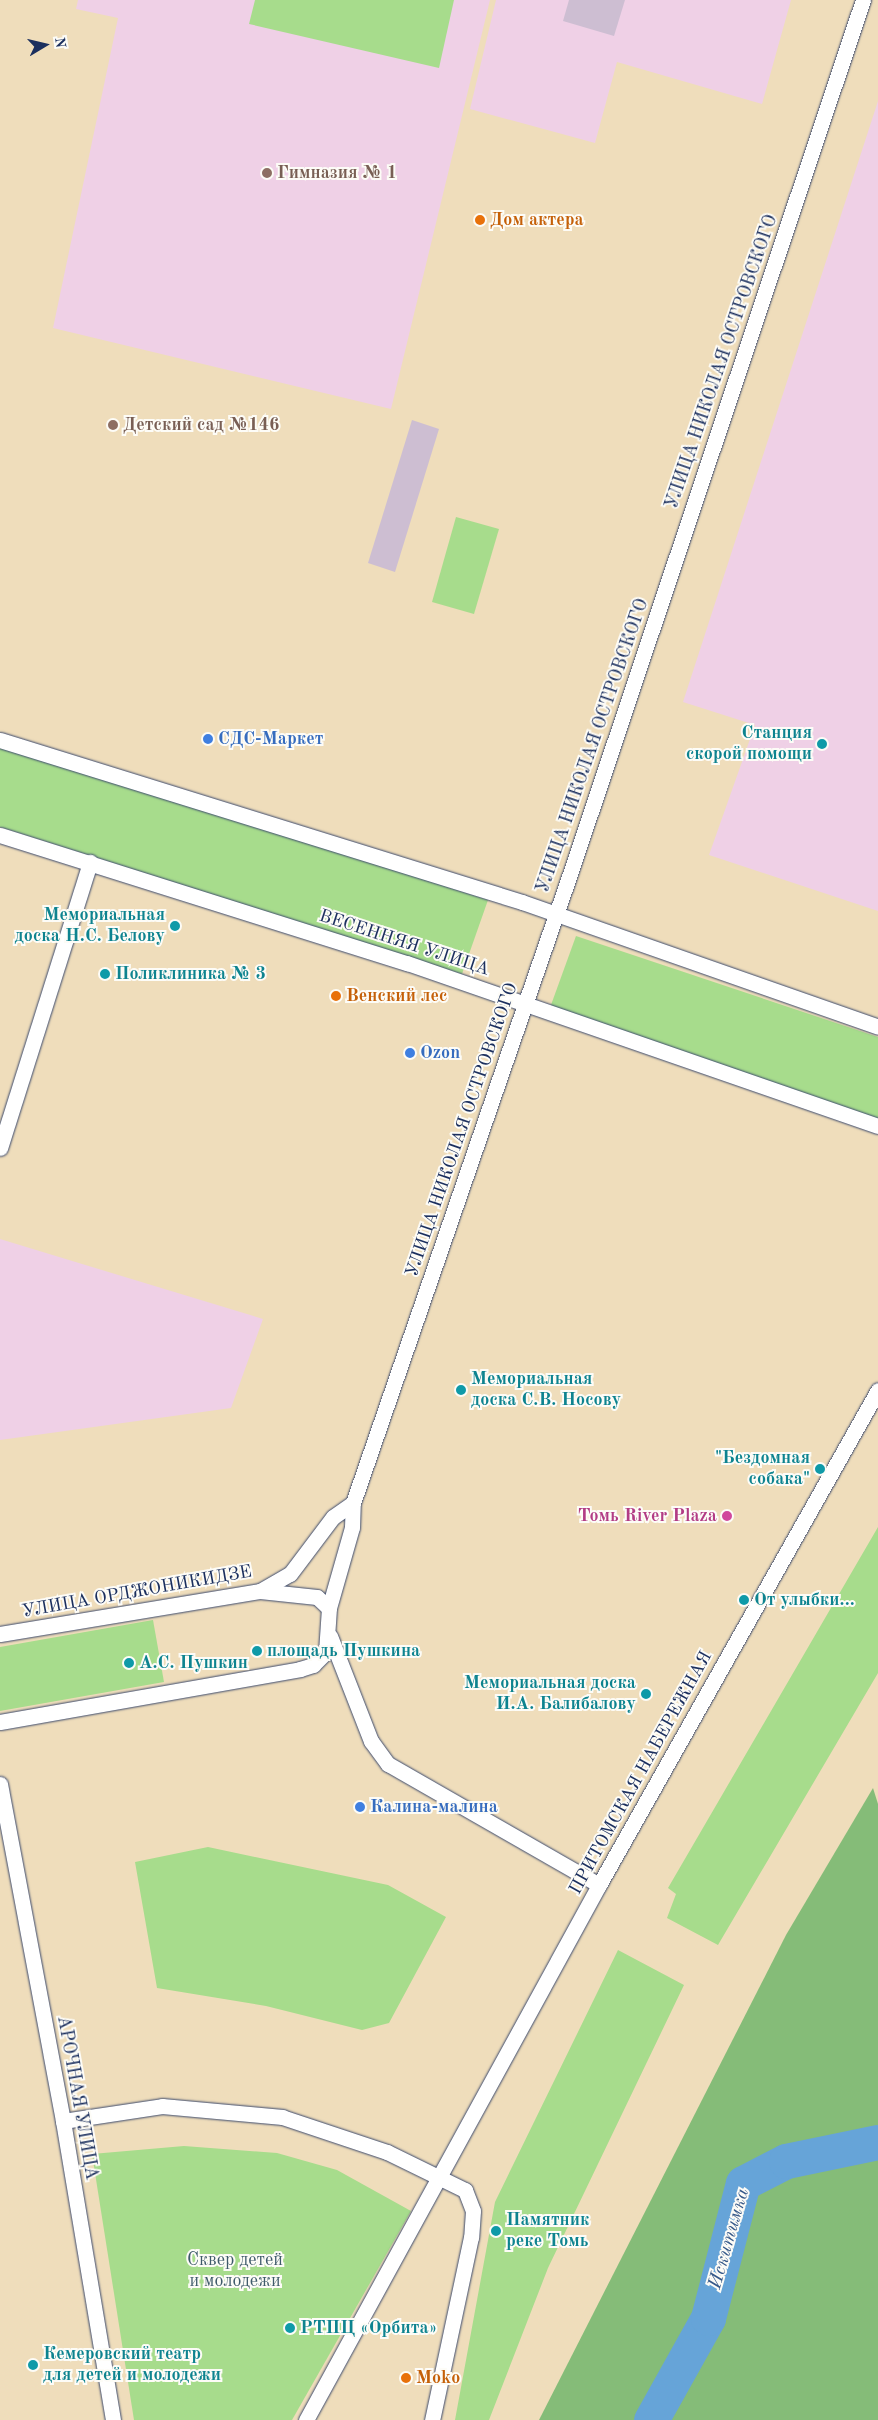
<!DOCTYPE html>
<html>
<head>
<meta charset="utf-8">
<style>
  body { margin:0 }
  #map { position:relative; width:878px; height:2420px; overflow:hidden; background:#efddbb; font-family:"Old Standard TT",serif }
  div>[style] { position:absolute }
  .built>* { inset:0; background:#efd0e6 }
  .industrial>* { inset:0; background:#cdbed2 }
  .green>* { inset:0; background:#a7dc8c }
  .forest>* { inset:0; background:#85bc78 }
  .river>* { height:35px; margin:-17.5px; padding:0 17.5px; transform-origin:17.5px; border-radius:17.5px; background:#66a4d8 }
  .roads { filter:drop-shadow(0 0 1px #3b496c) drop-shadow(0 0 1px #3b496c) }
  .street>* { height:15px; margin:-7.5px; padding:0 7.5px; transform-origin:7.5px; border-radius:7.5px; background:#fff }
  .dots>* { width:14px; height:14px; translate:-50% -50%; box-sizing:border-box; border:2px solid #fdfcf7; border-radius:50% }
  span { translate:-50% -50%; white-space:nowrap; text-align:center; line-height:1.15; -webkit-text-stroke:4px #fdfcf7; paint-order:stroke }
  .education-label { font-size:18px; color:#785e54; font-weight:700 }
  .left { translate:0 -50%; text-align:left }
  .food-label { font-size:18px; color:#c56008; font-weight:700 }
  .street-label { font-size:18px; color:#1b2f5e }
  .culture-label { font-size:18px; color:#0d838f; font-weight:700 }
  .right { translate:-100% -50%; text-align:right }
  .shop-label { font-size:18px; color:#366cbe; font-weight:700 }
  .hotel-label { font-size:18px; color:#b23c85; font-weight:700 }
  .park-label { font-size:18px; color:#3e5a6a }
  .water-label { font-size:19px; color:#355889; font-style:italic }
  .north { position:absolute; left:20px; top:20px; width:50px; height:50px; -webkit-text-stroke:4px #fdfcf7; paint-order:stroke; rotate:81deg; font-size:14px; font-weight:700; line-height:20px; text-align:center; color:#1b2f5e }
  .north::after { content:''; display:block; margin:auto; width:18px; height:22px; background:#1b2f5e; clip-path:polygon(50% 0,100% 100%,50% 72%,0 100%) }
</style>
</head>
<body>
<div id="map">
  <div class="built">
    <div style="clip-path:polygon(78px 0,490px 0,391px 409px,53px 328px,118px 18px,76px 9px)"></div>
    <div style="clip-path:polygon(496px 0,791px 0,762px 104px,617px 62px,595px 143px,470px 109px)"></div>
    <div style="clip-path:polygon(878px 101px,878px 911px,709px 855px,755px 725px,683px 702px)"></div>
    <div style="clip-path:polygon(0 1239px,263px 1319px,231px 1408px,0 1440px)"></div>
  </div>
  <div class="industrial">
    <div style="clip-path:polygon(569px 0,625px 0,614px 36px,563px 21px)"></div>
    <div style="clip-path:polygon(412px 420px,439px 429px,395px 572px,368px 563px)"></div>
  </div>
  <div class="green">
    <div style="clip-path:polygon(255px 0,454px 0,439px 68px,249px 24px)"></div>
    <div style="clip-path:polygon(456px 517px,499px 529px,474px 614px,432px 602px)"></div>
    <div style="clip-path:polygon(0 744px,488px 900px,462px 974px,0 827px)"></div>
    <div style="clip-path:polygon(576px 936px,878px 1037px,878px 1124px,547px 1016px)"></div>
    <div style="clip-path:polygon(878px 1527px,878px 1673px,718px 1945px,667px 1918px,676px 1894px,668px 1888px)"></div>
    <div style="clip-path:polygon(153px 1620px,164px 1682px,0 1711px,0 1647px)"></div>
    <div style="clip-path:polygon(208px 1847px,388px 1885px,446px 1917px,389px 2023px,362px 2030px,266px 2006px,157px 1988px,135px 1862px)"></div>
    <div style="clip-path:polygon(618px 1950px,684px 1985px,548px 2268px,489px 2420px,455px 2420px,495px 2202px)"></div>
    <div style="clip-path:polygon(184px 2146px,277px 2153px,337px 2170px,411px 2211px,292px 2420px,134px 2420px,92px 2154px)"></div>
  </div>
  <div class="forest">
    <div style="clip-path:polygon(873px 1788px,878px 1804px,878px 2420px,539px 2420px,786px 1935px)"></div>
  </div>
  <div class="river">
    <div style="left:651px;top:2420px;width:117px;rotate:-60.8deg"></div>
    <div style="left:708px;top:2318px;width:139px;rotate:-75.5deg"></div>
    <div style="left:743px;top:2183px;width:48px;rotate:-27.1deg"></div>
    <div style="left:786px;top:2161px;width:94px;rotate:-11.7deg"></div>
  </div>
  <div class="roads">
    <div class="street">
      <div style="left:0;top:740px;width:547px;rotate:17.24deg"></div>
      <div style="left:522px;top:902px;width:377px;rotate:19.3deg"></div>
      <div style="left:0;top:835px;width:427px;rotate:17.5deg"></div>
      <div style="left:407px;top:963px;width:498px;rotate:19.1deg"></div>
      <div style="left:0;top:1148px;width:300px;rotate:-72.5deg"></div>
      <div style="left:260px;top:1591px;width:57px;rotate:6deg"></div>
      <div style="left:317px;top:1597px;width:16px;rotate:43deg"></div>
      <div style="left:0;top:1634px;width:264px;rotate:-9.4deg"></div>
      <div style="left:260px;top:1591px;width:34px;rotate:-30deg"></div>
      <div style="left:290px;top:1574px;width:71px;rotate:-53deg"></div>
      <div style="left:333px;top:1517px;width:24px;rotate:-35deg"></div>
      <div style="left:330px;top:1636px;width:113px;rotate:68.7deg"></div>
      <div style="left:371px;top:1741px;width:29px;rotate:54deg"></div>
      <div style="left:388px;top:1764px;width:243px;rotate:29.8deg"></div>
      <div style="left:0;top:1722px;width:305px;rotate:-10deg"></div>
      <div style="left:300px;top:1669px;width:14px;rotate:-17deg"></div>
      <div style="left:313px;top:1665px;width:18px;rotate:-45deg"></div>
      <div style="left:326px;top:1652px;width:44px;rotate:-86.1deg"></div>
      <div style="left:329px;top:1608px;width:84px;rotate:-74.1deg"></div>
      <div style="left:352px;top:1527px;width:24px;rotate:-88deg"></div>
      <div style="left:353px;top:1503px;width:665px;rotate:-70.97deg"></div>
      <div style="left:570px;top:874px;width:922px;rotate:-71.47deg"></div>
      <div style="left:0;top:1784px;width:343px;rotate:79.4deg"></div>
      <div style="left:63px;top:2121px;width:303px;rotate:80.5deg"></div>
      <div style="left:63px;top:2121px;width:100px;rotate:-8.6deg"></div>
      <div style="left:162px;top:2106px;width:121px;rotate:5.2deg"></div>
      <div style="left:282px;top:2117px;width:111px;rotate:18.4deg"></div>
      <div style="left:387px;top:2152px;width:87px;rotate:26deg"></div>
      <div style="left:465px;top:2190px;width:22px;rotate:69deg"></div>
      <div style="left:473px;top:2211px;width:26px;rotate:94deg"></div>
      <div style="left:471px;top:2237px;width:187px;rotate:102deg"></div>
      <div style="left:306px;top:2420px;width:610px;rotate:-61.29deg"></div>
      <div style="left:599px;top:1885px;width:568px;rotate:-60.59deg"></div>
    </div>
  </div>
  <div class="dots">
    <div style="left:267px;top:173px;background:#8d6e63"></div>
    <div style="left:480px;top:220px;background:#e8710a"></div>
    <div style="left:113px;top:425px;background:#8d6e63"></div>
    <div style="left:208px;top:739px;background:#3f7fe0"></div>
    <div style="left:822px;top:744px;background:#0f9aa8"></div>
    <div style="left:175px;top:926px;background:#0f9aa8"></div>
    <div style="left:105px;top:974px;background:#0f9aa8"></div>
    <div style="left:336px;top:996px;background:#e8710a"></div>
    <div style="left:410px;top:1053px;background:#3f7fe0"></div>
    <div style="left:461px;top:1390px;background:#0f9aa8"></div>
    <div style="left:820px;top:1469px;background:#0f9aa8"></div>
    <div style="left:727px;top:1516px;background:#d1479c"></div>
    <div style="left:744px;top:1600px;background:#0f9aa8"></div>
    <div style="left:257px;top:1651px;background:#0f9aa8"></div>
    <div style="left:129px;top:1663px;background:#0f9aa8"></div>
    <div style="left:646px;top:1694px;background:#0f9aa8"></div>
    <div style="left:360px;top:1807px;background:#3f7fe0"></div>
    <div style="left:496px;top:2231px;background:#0f9aa8"></div>
    <div style="left:290px;top:2328px;background:#0f9aa8"></div>
    <div style="left:33px;top:2365px;background:#0f9aa8"></div>
    <div style="left:406px;top:2378px;background:#e8710a"></div>
  </div>
  <div class="education-label">
    <span class="left" style="left:277px;top:173px">Гимназия № 1</span>
    <span class="left" style="left:123px;top:425px">Детский сад №146</span>
  </div>
  <div class="food-label">
    <span class="left" style="left:490px;top:220px">Дом актера</span>
    <span class="left" style="left:346px;top:996px">Венский лес</span>
    <span class="left" style="left:416px;top:2378px">Moko</span>
  </div>
  <div class="street-label">
    <span style="left:722px;top:362px;rotate:-71deg">УЛИЦА НИКОЛАЯ ОСТРОВСКОГО</span>
    <span style="left:593px;top:746px;rotate:-71deg">УЛИЦА НИКОЛАЯ ОСТРОВСКОГО</span>
    <span style="left:404px;top:943px;rotate:18deg">ВЕСЕННЯЯ УЛИЦА</span>
    <span style="left:462px;top:1130px;rotate:-71deg">УЛИЦА НИКОЛАЯ ОСТРОВСКОГО</span>
    <span style="left:137px;top:1592px;rotate:-10deg">УЛИЦА ОРДЖОНИКИДЗЕ</span>
    <span style="left:641px;top:1773px;rotate:-61deg">ПРИТОМСКАЯ НАБЕРЕЖНАЯ</span>
    <span style="left:77px;top:2098px;rotate:80deg">АРОЧНАЯ УЛИЦА</span>
  </div>
  <div class="culture-label">
    <span class="right" style="left:812px;top:744px">Станция<br>скорой помощи</span>
    <span class="right" style="left:165px;top:926px">Мемориальная<br>доска Н.С. Белову</span>
    <span class="left" style="left:115px;top:974px">Поликлиника № 3</span>
    <span class="left" style="left:471px;top:1390px">Мемориальная<br>доска С.В. Носову</span>
    <span class="right" style="left:810px;top:1469px">"Бездомная<br>собака"</span>
    <span class="left" style="left:754px;top:1600px">От улыбки...</span>
    <span class="left" style="left:267px;top:1651px">площадь Пушкина</span>
    <span class="left" style="left:139px;top:1663px">А.С. Пушкин</span>
    <span class="right" style="left:636px;top:1694px">Мемориальная доска<br>И.А. Балибалову</span>
    <span class="left" style="left:506px;top:2231px">Памятник<br>реке Томь</span>
    <span class="left" style="left:300px;top:2328px">РТПЦ «Орбита»</span>
    <span class="left" style="left:43px;top:2365px">Кемеровский театр<br>для детей и молодежи</span>
  </div>
  <div class="shop-label">
    <span class="left" style="left:218px;top:739px">СДС-Маркет</span>
    <span class="left" style="left:420px;top:1053px">Ozon</span>
    <span class="left" style="left:370px;top:1807px">Калина-малина</span>
  </div>
  <div class="hotel-label">
    <span class="right" style="left:717px;top:1516px">Томь River Plaza</span>
  </div>
  <div class="park-label">
    <span style="left:235px;top:2271px">Сквер детей<br>и молодежи</span>
  </div>
  <div class="water-label">
    <span style="left:730px;top:2239px;rotate:-74deg">Искитимка</span>
  </div>
  <div class="north">N</div>
</div>
</body>
</html>
